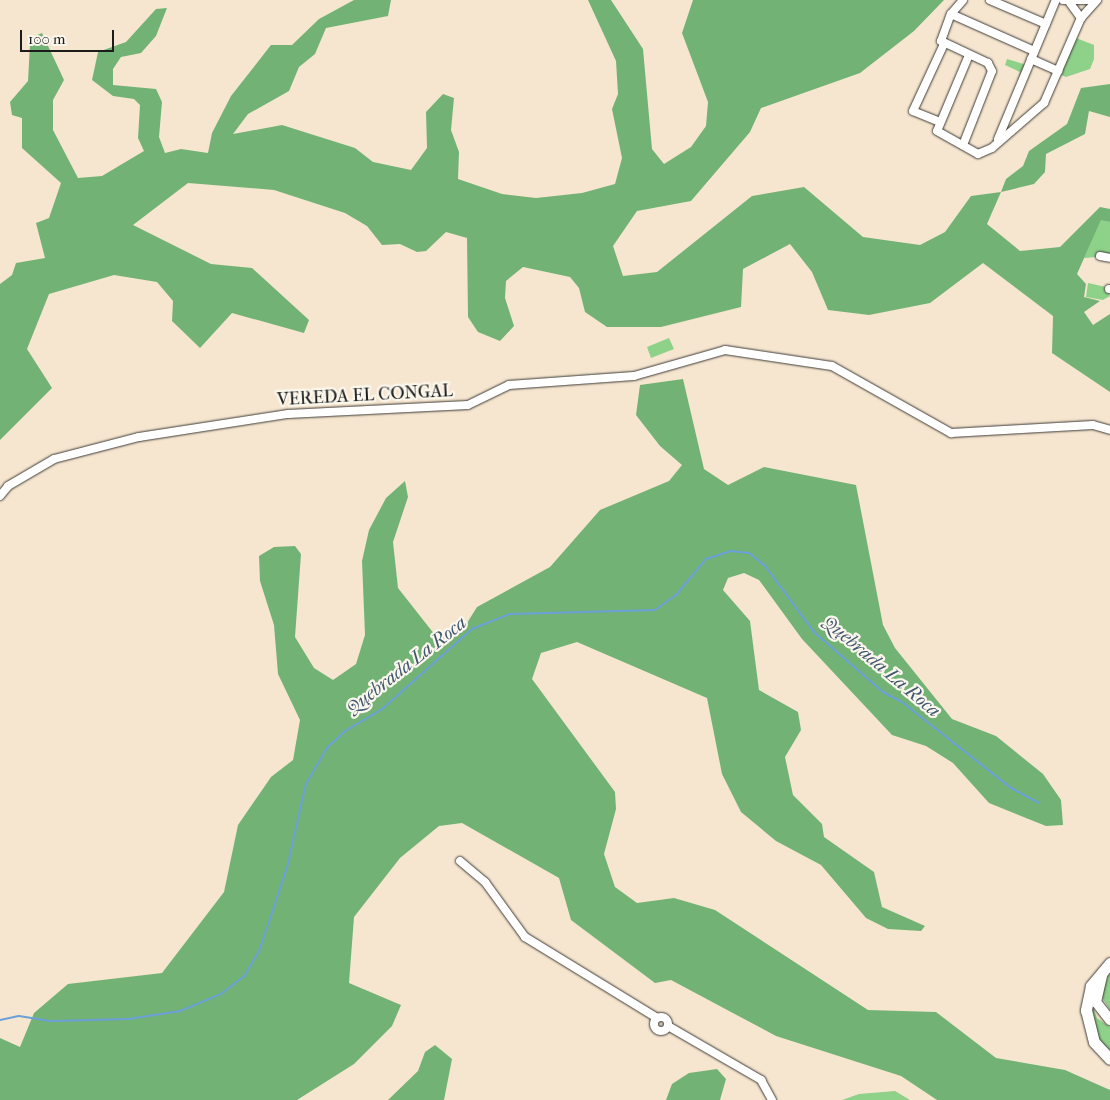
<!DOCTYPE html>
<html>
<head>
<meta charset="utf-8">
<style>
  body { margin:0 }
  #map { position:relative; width:1110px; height:1100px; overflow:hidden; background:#f6e6cf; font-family:"IM FELL French Canon",serif }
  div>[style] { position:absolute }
  .green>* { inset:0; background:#8ed189 }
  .forest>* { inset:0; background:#72b375 }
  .stream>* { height:2px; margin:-1px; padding:0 1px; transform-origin:1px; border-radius:1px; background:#6ba0d8 }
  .roads { filter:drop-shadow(0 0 1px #3d3a37) drop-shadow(0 0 1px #3d3a37) }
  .minor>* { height:8px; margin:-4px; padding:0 4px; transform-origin:4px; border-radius:4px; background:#fff }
  .minor>.ring { margin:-4px; padding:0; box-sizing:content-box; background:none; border:8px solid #fff; border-radius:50% }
  .major>* { height:10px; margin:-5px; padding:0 5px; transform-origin:5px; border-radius:5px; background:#fff }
  .highway>* { height:11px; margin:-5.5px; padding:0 5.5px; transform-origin:5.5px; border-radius:5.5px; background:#fff }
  span { translate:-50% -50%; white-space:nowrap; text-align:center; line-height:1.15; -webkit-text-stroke:4.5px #fbf7ec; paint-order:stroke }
  .street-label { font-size:18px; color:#1c1c1c }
  .water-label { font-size:19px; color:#405771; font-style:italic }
  .scale { position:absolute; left:20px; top:30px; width:94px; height:22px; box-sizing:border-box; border:2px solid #1c1c1c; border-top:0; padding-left:6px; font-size:15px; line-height:18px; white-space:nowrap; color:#1c1c1c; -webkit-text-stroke:4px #fbf7ec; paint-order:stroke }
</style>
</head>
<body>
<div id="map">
  <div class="green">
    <div style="clip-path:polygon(1076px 38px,1094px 45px,1094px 59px,1090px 69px,1066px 77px,1061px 75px)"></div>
    <div style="clip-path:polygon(1007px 59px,1027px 65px,1018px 84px,1020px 72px,1005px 65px)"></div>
    <div style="clip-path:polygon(1101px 219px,1110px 222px,1110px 256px,1084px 258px)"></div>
    <div style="clip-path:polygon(1088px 283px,1106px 287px,1110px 296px,1103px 300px,1086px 297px)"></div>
    <div style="clip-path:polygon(669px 338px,674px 349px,651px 358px,647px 347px)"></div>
    <div style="clip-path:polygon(1110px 971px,1110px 1010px,1101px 996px)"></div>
    <div style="clip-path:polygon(1091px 1002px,1097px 1018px,1110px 1027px,1110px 1054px,1094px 1034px)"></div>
    <div style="clip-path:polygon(895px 1091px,910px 1100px,842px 1100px,859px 1094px)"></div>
  </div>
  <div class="forest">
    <div style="clip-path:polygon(354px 0,391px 0,388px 16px,326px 28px,315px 54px,299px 67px,289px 91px,248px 114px,233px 134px,282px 125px,355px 148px,373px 162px,411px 170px,427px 148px,426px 112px,443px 94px,454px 98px,451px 130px,459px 152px,458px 179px,502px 194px,536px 198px,582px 193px,615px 184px,622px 158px,612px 109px,618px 94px,616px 61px,588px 0,611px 0,643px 49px,652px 149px,664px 164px,691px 147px,706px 126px,708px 102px,682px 33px,693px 0,944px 0,914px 31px,860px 73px,761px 108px,750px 132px,691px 201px,637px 211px,613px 246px,623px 276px,657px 272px,752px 196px,804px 187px,863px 237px,920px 245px,945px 232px,971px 196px,1001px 192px,1006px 179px,1023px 166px,1029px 151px,1067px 124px,1081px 88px,1110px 84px,1110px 117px,1089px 111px,1085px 134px,1046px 154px,1045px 172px,1034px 184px,1001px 192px,987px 224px,1020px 251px,1060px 247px,1100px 207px,1110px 209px,1110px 222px,1101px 220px,1077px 274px,1086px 284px,1084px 297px,1100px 301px,1084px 312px,1093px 325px,1110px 314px,1110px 392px,1052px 353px,1053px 316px,983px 263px,930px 303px,869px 315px,828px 310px,812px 272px,790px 244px,743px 269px,741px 307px,661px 327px,607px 327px,585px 312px,579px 288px,570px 277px,523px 267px,506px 281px,505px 298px,514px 326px,500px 341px,478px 332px,468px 317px,467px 238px,446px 232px,426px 251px,417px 252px,400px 244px,382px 245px,367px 226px,345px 213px,274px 190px,188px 183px,133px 225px,211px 264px,252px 268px,309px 320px,304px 333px,232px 313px,200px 348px,172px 321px,173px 301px,157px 282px,114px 275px,49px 294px,27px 349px,52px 388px,0 440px,0 284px,12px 275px,16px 263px,45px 258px,36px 223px,49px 218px,61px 183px,22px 148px,22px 118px,12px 115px,10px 102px,28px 81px,30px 44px,35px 36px,42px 33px,64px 80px,53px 100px,53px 130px,78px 178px,102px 176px,144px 151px,138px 138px,140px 105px,134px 99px,113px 96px,92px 80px,98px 52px,126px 42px,156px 9px,167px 8px,156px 36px,141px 53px,121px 57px,113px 69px,113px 85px,156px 89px,162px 102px,159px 137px,165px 153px,181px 149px,208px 153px,212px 133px,231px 96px,271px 45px,292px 45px,319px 19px)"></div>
    <div style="clip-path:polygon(683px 379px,704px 469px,728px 485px,764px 467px,856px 485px,883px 625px,895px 648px,952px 719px,996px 736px,1043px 774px,1061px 800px,1063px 825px,1046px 826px,989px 803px,953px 763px,926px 746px,892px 735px,802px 639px,759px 580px,744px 573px,728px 578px,723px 590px,750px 621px,759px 690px,798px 712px,801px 730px,785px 757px,793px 795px,822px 824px,824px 837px,874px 872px,882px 907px,925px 926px,921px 931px,888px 929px,866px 918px,821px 865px,776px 841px,741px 812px,722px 774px,707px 698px,577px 642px,541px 653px,532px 679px,615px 792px,616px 809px,604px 854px,615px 887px,637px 903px,674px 898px,715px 910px,868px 1010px,936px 1012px,996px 1058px,1065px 1070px,1110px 1090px,1110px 1100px,937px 1100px,901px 1076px,776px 1036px,671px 980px,655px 983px,571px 920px,559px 878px,462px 823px,439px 826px,400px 858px,354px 917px,349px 983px,401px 1005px,392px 1026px,354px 1064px,297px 1100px,0 1100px,0 1038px,20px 1047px,34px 1013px,68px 984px,162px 973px,224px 892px,238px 825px,271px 777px,293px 760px,300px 720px,278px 674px,274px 625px,260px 581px,259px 556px,274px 547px,295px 546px,301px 554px,295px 637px,314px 668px,333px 680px,356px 664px,365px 635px,362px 561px,369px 530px,386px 498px,405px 481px,408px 497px,393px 542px,398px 588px,435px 635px,462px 631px,477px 607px,550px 567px,600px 510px,669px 481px,682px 465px,660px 446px,636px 415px,640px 385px)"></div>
    <div style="clip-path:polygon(435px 1045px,452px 1059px,444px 1100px,388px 1100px,418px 1071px,425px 1052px)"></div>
    <div style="clip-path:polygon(717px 1069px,726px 1079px,720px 1100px,666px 1100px,672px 1084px,689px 1073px)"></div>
  </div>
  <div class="stream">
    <div style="left:0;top:1020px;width:19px;rotate:-12deg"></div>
    <div style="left:19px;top:1016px;width:33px;rotate:9deg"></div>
    <div style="left:52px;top:1021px;width:76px;rotate:-1.5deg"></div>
    <div style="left:128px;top:1019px;width:53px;rotate:-8.7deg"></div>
    <div style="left:180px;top:1011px;width:44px;rotate:-22.5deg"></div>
    <div style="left:221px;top:994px;width:31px;rotate:-38deg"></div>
    <div style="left:245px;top:975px;width:30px;rotate:-60deg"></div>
    <div style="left:260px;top:949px;width:85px;rotate:-71.6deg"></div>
    <div style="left:287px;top:868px;width:86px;rotate:-77.3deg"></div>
    <div style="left:306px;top:784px;width:42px;rotate:-59.7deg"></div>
    <div style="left:327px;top:748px;width:25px;rotate:-43deg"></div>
    <div style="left:345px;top:731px;width:43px;rotate:-30.7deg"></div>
    <div style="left:382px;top:709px;width:120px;rotate:-41.6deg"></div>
    <div style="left:472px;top:629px;width:41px;rotate:-21.5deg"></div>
    <div style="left:510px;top:614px;width:145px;rotate:-1.6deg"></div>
    <div style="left:655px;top:610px;width:26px;rotate:-36deg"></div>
    <div style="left:676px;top:595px;width:47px;rotate:-50.2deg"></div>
    <div style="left:706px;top:559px;width:25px;rotate:-18deg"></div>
    <div style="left:730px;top:551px;width:19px;rotate:6deg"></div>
    <div style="left:749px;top:553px;width:22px;rotate:39deg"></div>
    <div style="left:766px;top:567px;width:81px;rotate:53.6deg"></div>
    <div style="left:814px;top:632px;width:91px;rotate:41deg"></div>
    <div style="left:883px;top:692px;width:21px;rotate:28deg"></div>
    <div style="left:902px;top:702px;width:139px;rotate:38.3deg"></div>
    <div style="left:1011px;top:788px;width:32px;rotate:28deg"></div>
  </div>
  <div class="roads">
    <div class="minor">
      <div style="left:990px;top:0;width:61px;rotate:23.2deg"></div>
      <div style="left:1063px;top:0;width:29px"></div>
      <div style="left:1070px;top:3px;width:19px;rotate:54deg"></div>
      <div style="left:951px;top:14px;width:91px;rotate:24deg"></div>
      <div style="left:969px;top:55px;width:82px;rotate:112.8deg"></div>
      <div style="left:937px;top:131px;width:47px;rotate:29.3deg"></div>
      <div style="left:978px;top:154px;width:15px;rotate:-23deg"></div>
      <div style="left:992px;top:148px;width:69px;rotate:-40.9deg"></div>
      <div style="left:1044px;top:103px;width:93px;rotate:-66.5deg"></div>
      <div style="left:1081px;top:18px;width:24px;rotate:-48deg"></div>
      <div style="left:1031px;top:59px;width:30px;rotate:24deg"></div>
      <div style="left:940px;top:122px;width:29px;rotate:-158deg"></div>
      <div style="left:913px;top:111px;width:74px;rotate:-65.2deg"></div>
      <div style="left:998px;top:139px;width:151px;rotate:-67.4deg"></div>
      <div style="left:963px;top:145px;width:79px;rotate:-68.6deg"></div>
      <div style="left:992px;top:71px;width:9px;rotate:-117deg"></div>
      <div style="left:988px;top:63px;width:52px;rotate:-154.9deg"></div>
      <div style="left:941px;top:41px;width:29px;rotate:-70deg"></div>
      <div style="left:951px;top:14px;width:18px;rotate:-49deg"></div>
      <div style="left:1100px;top:256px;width:10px;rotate:11deg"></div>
      <div style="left:1109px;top:289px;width:1px"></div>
      <div style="left:0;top:496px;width:13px;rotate:-51deg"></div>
      <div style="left:8px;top:486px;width:53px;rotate:-30.4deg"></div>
      <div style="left:54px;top:459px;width:88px;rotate:-14.5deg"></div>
      <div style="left:139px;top:437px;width:151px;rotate:-8.8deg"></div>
      <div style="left:288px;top:414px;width:180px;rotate:-2.9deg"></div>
      <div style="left:468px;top:405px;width:46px;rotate:-26deg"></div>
      <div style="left:509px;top:385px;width:125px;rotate:-4.1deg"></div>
      <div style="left:634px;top:376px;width:95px;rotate:-15.9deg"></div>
      <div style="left:725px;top:350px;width:108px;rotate:8.5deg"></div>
      <div style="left:832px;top:366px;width:137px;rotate:29.4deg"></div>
      <div style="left:951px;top:433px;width:142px;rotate:-3.2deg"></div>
      <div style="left:1093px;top:425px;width:18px;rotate:16deg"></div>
      <div style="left:460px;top:861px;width:33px;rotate:40deg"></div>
      <div style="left:485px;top:882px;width:68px;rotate:54deg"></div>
      <div style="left:525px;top:937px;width:155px;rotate:31.5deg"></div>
      <div class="ring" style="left:654px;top:1017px;width:6px;height:6px"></div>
      <div style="left:668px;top:1026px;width:108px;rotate:30.1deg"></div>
      <div style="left:761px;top:1080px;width:23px;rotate:61deg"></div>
    </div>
    <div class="major">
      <div style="left:1102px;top:976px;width:27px;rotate:103deg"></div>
      <div style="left:1096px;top:1002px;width:23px;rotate:52deg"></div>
    </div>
    <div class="highway">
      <div style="left:1110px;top:963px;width:30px;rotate:130deg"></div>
      <div style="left:1091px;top:986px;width:25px;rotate:102deg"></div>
      <div style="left:1086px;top:1010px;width:33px;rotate:76deg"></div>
      <div style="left:1094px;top:1042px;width:23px;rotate:47deg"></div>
    </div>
  </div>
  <div class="street-label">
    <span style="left:365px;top:396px;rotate:-3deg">VEREDA EL CONGAL</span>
  </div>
  <div class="water-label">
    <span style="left:407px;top:666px;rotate:-38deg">Quebrada La Roca</span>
    <span style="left:881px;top:667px;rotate:40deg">Quebrada La Roca</span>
  </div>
  <div class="scale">100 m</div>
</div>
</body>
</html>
